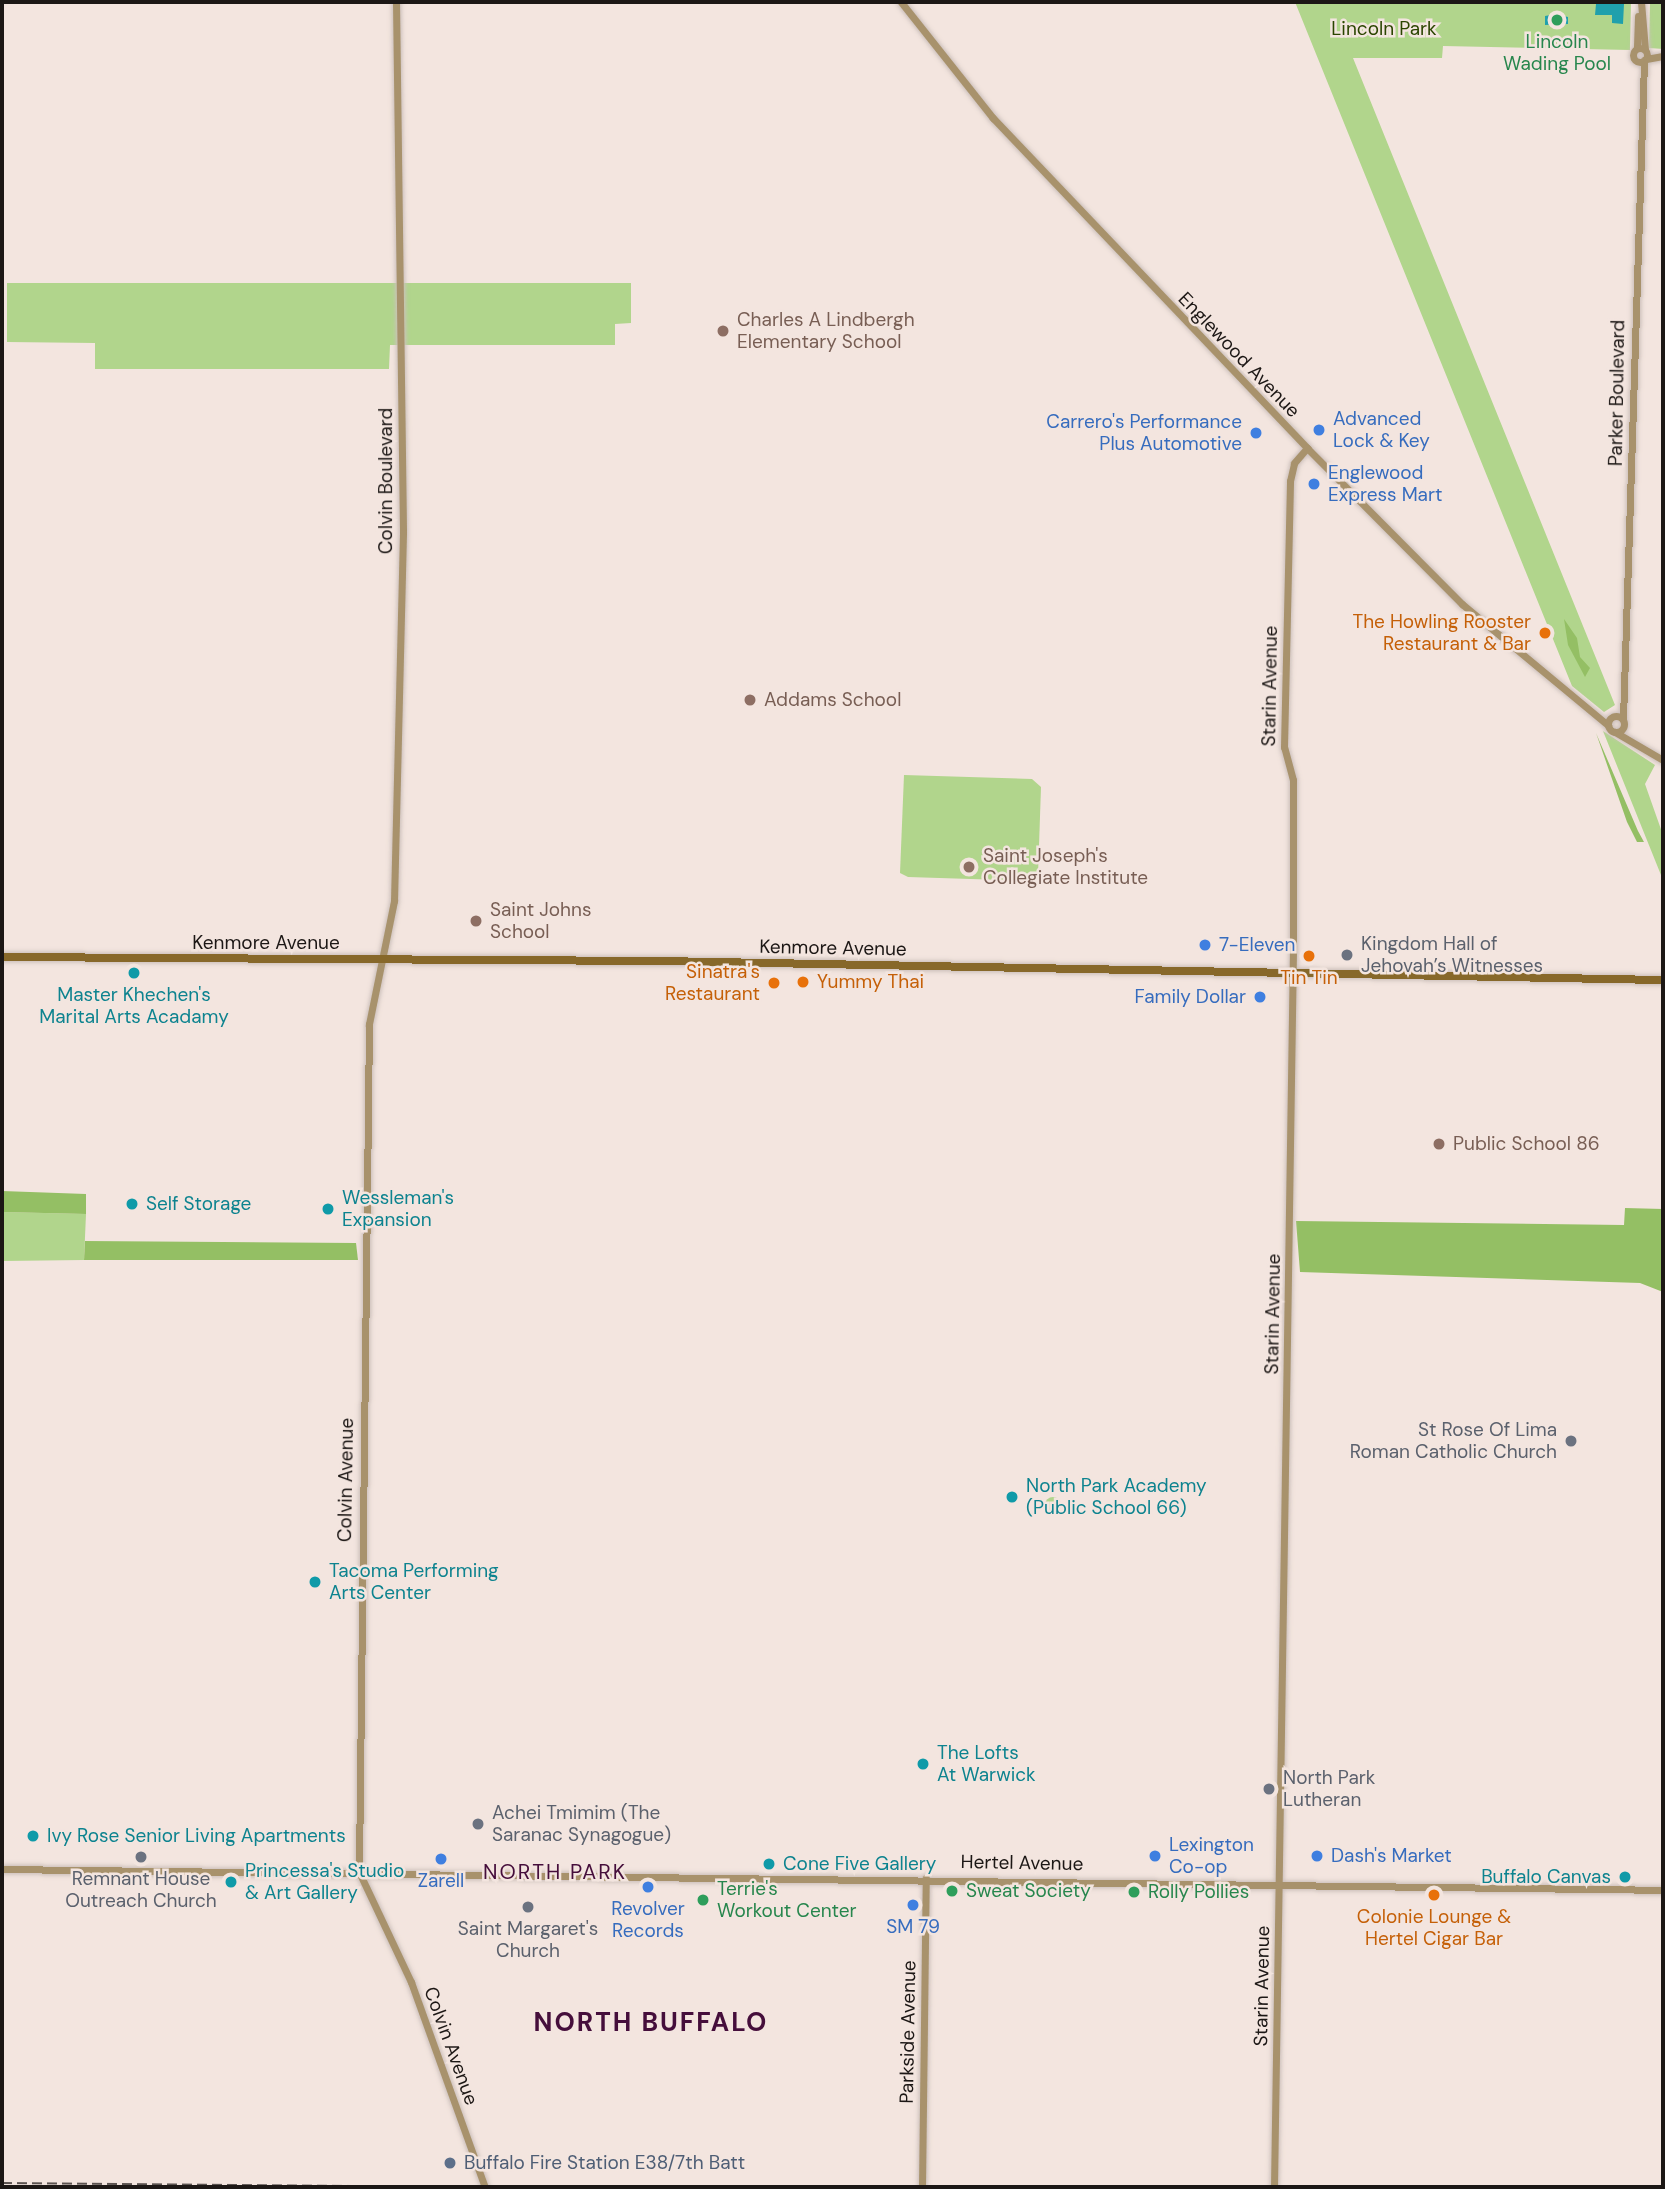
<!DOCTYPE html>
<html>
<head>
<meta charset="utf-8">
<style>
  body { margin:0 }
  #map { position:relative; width:1665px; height:2189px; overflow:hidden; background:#f3e5df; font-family:"DM Sans",sans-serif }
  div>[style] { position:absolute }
  .green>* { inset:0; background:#b1d58c }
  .round { border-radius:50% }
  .forest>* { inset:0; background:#94bf64 }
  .water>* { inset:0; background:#20a0ac }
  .roads { filter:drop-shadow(0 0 2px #ccc0bb) drop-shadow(0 0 2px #ccc0bb) }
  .tertiary>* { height:7px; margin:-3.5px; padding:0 3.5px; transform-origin:3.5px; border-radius:3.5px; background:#a8926c }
  .tertiary>.ring { margin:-3.5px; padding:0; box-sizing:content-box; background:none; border:7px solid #a8926c; border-radius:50% }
  .secondary>* { height:8px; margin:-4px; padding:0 4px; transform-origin:4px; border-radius:4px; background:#87682a }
  .rail>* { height:2px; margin-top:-1px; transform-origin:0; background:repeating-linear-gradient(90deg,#5b5350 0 10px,transparent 0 15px) }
  .dots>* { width:19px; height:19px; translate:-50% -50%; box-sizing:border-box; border:4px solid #f3e5df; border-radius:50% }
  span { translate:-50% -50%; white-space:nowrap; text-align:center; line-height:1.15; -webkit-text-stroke:5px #f3e5df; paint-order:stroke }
  .park-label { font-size:19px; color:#2b4500 }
  .leisure-label { font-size:19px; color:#27864d }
  .left { translate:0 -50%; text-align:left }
  .education-label { font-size:19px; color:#785e54 }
  .street-label { font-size:19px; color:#1c1715 }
  .shop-label { font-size:19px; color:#366cbe }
  .right { translate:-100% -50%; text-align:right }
  .food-label { font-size:19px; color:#c56008 }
  .worship-label { font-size:19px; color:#5b616d }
  .culture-label { font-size:19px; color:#0d838f }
  .service-label { font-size:19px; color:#4e5e75 }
  .neighbourhood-label { font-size:21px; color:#450e3b; letter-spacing:2px }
  .district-label { font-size:26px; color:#450e3b; font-weight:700; letter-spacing:2px }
  .frame { position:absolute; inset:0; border:4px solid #1c1715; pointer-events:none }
</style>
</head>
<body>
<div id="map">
  <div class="green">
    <div style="clip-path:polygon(1295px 2px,1631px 2px,1630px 50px,1443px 46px,1442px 58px,1353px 58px,1615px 705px,1604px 712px,1572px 686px)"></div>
    <div style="clip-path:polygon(1650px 2px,1663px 2px,1663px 49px,1649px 48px)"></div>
    <div style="clip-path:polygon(7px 283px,631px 283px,631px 323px,615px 324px,615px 345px,390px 345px,389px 369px,95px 369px,95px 343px,7px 342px)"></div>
    <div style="clip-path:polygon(1603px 731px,1655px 765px,1645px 784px,1663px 835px,1663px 880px)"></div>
    <div style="clip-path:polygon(904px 775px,1032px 779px,1041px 787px,1038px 875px,1033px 881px,908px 877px,900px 873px)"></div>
    <div style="clip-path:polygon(2px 1212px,86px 1214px,84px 1260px,2px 1261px)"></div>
    <div class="round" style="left:1045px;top:1497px;width:16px;height:16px"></div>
  </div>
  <div class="forest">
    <div style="clip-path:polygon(1564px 619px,1577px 638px,1580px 657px,1590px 668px,1585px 677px,1568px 645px)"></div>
    <div style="clip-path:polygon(1596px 733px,1638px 831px,1644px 842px,1637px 842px,1627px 822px)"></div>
    <div style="clip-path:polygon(2px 1191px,86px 1194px,86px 1214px,2px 1212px)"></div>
    <div style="clip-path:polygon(1625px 1208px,1663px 1209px,1663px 1292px,1640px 1283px,1300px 1272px,1296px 1221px,1624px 1225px)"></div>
    <div style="clip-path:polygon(85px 1241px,356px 1243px,358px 1260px,84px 1260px)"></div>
  </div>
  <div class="water">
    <div style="clip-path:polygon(1596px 4px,1624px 4px,1623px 24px,1612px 23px,1612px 15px,1595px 15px)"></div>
    <div style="clip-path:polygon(1556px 14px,1568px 17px,1568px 24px,1545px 25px,1545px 16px)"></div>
  </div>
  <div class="roads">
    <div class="tertiary">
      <div style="left:396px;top:2px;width:531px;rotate:89.24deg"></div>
      <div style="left:403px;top:533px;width:368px;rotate:91.4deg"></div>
      <div style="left:394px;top:901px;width:126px;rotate:101.5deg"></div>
      <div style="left:369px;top:1024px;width:848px;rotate:90.68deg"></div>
      <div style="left:359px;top:1872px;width:122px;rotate:64.7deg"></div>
      <div style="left:411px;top:1982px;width:218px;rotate:70.2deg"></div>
      <div style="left:901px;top:2px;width:148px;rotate:51.6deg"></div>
      <div style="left:993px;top:118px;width:456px;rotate:46.4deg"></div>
      <div style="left:1307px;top:448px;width:220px;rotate:45.2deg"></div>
      <div style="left:1462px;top:604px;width:190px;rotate:39.7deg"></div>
      <div style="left:1641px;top:2px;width:48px;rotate:85.2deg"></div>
      <div style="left:1637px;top:46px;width:30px;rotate:-88deg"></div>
      <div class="ring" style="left:1633px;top:48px;width:7px;height:7px"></div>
      <div style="left:1646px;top:59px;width:17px;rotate:-10deg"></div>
      <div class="ring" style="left:1608px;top:716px;width:9px;height:9px"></div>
      <div style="left:1623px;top:719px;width:659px;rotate:-88.17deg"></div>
      <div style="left:1615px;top:732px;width:56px;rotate:30.3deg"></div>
      <div style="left:2px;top:1869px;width:1661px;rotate:0.72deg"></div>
      <div style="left:922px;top:2187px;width:309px;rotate:-89.3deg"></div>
      <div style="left:1274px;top:2187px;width:1242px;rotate:-89.12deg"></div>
      <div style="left:1293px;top:945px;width:165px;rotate:-90deg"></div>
      <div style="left:1293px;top:780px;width:34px;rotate:-105deg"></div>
      <div style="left:1284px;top:747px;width:266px;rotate:-88.7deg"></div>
      <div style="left:1290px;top:481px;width:18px;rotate:-77deg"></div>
      <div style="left:1294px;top:463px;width:20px;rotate:-49deg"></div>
    </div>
    <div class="secondary">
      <div style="left:2px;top:957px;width:660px;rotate:0.35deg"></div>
      <div style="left:662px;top:961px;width:1001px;rotate:1.09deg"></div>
    </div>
  </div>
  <div class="rail">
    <div style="left:2px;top:2183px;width:467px;rotate:0.5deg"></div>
  </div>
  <div class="dots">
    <div style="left:1557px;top:20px;background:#2e9e5b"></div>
    <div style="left:723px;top:331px;background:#8d6e63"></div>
    <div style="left:1319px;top:430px;background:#3f7fe0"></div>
    <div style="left:1256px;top:433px;background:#3f7fe0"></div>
    <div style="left:1314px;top:484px;background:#3f7fe0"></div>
    <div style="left:1545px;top:633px;background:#e8710a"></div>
    <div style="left:750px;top:700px;background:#8d6e63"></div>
    <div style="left:969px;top:867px;background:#8d6e63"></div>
    <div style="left:476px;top:921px;background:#8d6e63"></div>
    <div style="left:1205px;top:945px;background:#3f7fe0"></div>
    <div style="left:1347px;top:955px;background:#6b7280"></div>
    <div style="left:1309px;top:956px;background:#e8710a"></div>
    <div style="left:134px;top:973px;background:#0f9aa8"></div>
    <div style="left:803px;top:982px;background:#e8710a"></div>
    <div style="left:774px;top:983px;background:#e8710a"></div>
    <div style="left:1260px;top:997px;background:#3f7fe0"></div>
    <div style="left:1439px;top:1144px;background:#8d6e63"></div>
    <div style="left:132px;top:1204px;background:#0f9aa8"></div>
    <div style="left:328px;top:1209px;background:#0f9aa8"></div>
    <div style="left:1571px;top:1441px;background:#6b7280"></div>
    <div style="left:1012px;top:1497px;background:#0f9aa8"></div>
    <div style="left:315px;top:1582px;background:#0f9aa8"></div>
    <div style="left:923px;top:1764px;background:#0f9aa8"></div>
    <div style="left:1269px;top:1789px;background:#6b7280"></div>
    <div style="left:478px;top:1824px;background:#6b7280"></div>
    <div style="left:33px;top:1836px;background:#0f9aa8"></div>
    <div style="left:1155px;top:1856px;background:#3f7fe0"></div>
    <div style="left:1317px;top:1856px;background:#3f7fe0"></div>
    <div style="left:141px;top:1857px;background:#6b7280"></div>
    <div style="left:441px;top:1859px;background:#3f7fe0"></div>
    <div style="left:769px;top:1864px;background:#0f9aa8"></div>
    <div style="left:1625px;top:1877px;background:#0f9aa8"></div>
    <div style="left:231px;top:1882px;background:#0f9aa8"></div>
    <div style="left:648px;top:1887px;background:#3f7fe0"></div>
    <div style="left:952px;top:1891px;background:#2e9e5b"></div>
    <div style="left:1134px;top:1892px;background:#2e9e5b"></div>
    <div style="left:1434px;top:1895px;background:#e8710a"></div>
    <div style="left:703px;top:1900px;background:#2e9e5b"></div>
    <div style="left:913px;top:1905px;background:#3f7fe0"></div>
    <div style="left:528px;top:1907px;background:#6b7280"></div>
    <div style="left:450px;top:2163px;background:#5c6f8a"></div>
  </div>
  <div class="park-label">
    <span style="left:1384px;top:29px">Lincoln Park</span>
  </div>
  <div class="leisure-label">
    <span style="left:1557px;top:53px">Lincoln<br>Wading Pool</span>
    <span class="left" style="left:717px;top:1900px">Terrie's<br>Workout Center</span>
    <span class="left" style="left:966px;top:1891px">Sweat Society</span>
    <span class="left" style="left:1148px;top:1892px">Rolly Pollies</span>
  </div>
  <div class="education-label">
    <span class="left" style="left:737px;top:331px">Charles A Lindbergh<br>Elementary School</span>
    <span class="left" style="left:764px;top:700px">Addams School</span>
    <span class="left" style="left:983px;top:867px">Saint Joseph's<br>Collegiate Institute</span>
    <span class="left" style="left:490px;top:921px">Saint Johns<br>School</span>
    <span class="left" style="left:1453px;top:1144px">Public School 86</span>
  </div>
  <div class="street-label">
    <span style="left:1239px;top:355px;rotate:46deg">Englewood Avenue</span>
    <span style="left:1617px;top:393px;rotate:-89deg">Parker Boulevard</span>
    <span style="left:386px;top:481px;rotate:-90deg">Colvin Boulevard</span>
    <span style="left:1270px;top:686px;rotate:-89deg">Starin Avenue</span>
    <span style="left:266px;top:943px">Kenmore Avenue</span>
    <span style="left:833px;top:948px;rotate:1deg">Kenmore Avenue</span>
    <span style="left:1273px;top:1314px;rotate:-89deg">Starin Avenue</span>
    <span style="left:346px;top:1480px;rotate:-89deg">Colvin Avenue</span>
    <span style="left:1022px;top:1863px;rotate:1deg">Hertel Avenue</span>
    <span style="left:1262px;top:1986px;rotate:-89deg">Starin Avenue</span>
    <span style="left:908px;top:2032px;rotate:-89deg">Parkside Avenue</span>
    <span style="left:451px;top:2046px;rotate:70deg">Colvin Avenue</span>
  </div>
  <div class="shop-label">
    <span class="left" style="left:1333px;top:430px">Advanced<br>Lock &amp; Key</span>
    <span class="right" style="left:1242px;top:433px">Carrero's Performance<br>Plus Automotive</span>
    <span class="left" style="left:1328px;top:484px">Englewood<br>Express Mart</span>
    <span class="left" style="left:1219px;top:945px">7-Eleven</span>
    <span class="right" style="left:1246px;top:997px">Family Dollar</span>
    <span class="left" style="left:1169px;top:1856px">Lexington<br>Co-op</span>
    <span class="left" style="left:1331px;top:1856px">Dash's Market</span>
    <span style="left:441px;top:1881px">Zarell</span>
    <span style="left:648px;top:1920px">Revolver<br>Records</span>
    <span style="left:913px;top:1927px">SM 79</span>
  </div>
  <div class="food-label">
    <span class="right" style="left:1531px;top:633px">The Howling Rooster<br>Restaurant &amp; Bar</span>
    <span class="right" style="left:760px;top:983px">Sinatra's<br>Restaurant</span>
    <span style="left:1309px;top:978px">Tin Tin</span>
    <span class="left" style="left:817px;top:982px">Yummy Thai</span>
    <span style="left:1434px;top:1928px">Colonie Lounge &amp;<br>Hertel Cigar Bar</span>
  </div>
  <div class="worship-label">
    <span class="left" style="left:1361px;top:955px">Kingdom Hall of<br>Jehovah’s Witnesses</span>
    <span class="right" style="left:1557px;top:1441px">St Rose Of Lima<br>Roman Catholic Church</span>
    <span class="left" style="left:1283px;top:1789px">North Park<br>Lutheran</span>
    <span class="left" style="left:492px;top:1824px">Achei Tmimim (The<br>Saranac Synagogue)</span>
    <span style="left:141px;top:1890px">Remnant House<br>Outreach Church</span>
    <span style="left:528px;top:1940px">Saint Margaret's<br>Church</span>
  </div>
  <div class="culture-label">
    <span style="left:134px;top:1006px">Master Khechen's<br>Marital Arts Acadamy</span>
    <span class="left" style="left:342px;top:1209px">Wessleman's<br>Expansion</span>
    <span class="left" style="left:146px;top:1204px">Self Storage</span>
    <span class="left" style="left:1026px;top:1497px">North Park Academy<br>(Public School 66)</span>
    <span class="left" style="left:329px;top:1582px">Tacoma Performing<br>Arts Center</span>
    <span class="left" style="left:937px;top:1764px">The Lofts<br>At Warwick</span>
    <span class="left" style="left:47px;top:1836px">Ivy Rose Senior Living Apartments</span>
    <span class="left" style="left:783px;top:1864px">Cone Five Gallery</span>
    <span class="left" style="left:245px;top:1882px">Princessa's Studio<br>&amp; Art Gallery</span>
    <span class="right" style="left:1611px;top:1877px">Buffalo Canvas</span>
  </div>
  <div class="service-label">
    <span class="left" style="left:464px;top:2163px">Buffalo Fire Station E38/7th Batt</span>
  </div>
  <div class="neighbourhood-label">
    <span style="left:555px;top:1872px">NORTH PARK</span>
  </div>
  <div class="district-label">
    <span style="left:651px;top:2023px">NORTH BUFFALO</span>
  </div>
  <div class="frame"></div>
</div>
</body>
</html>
